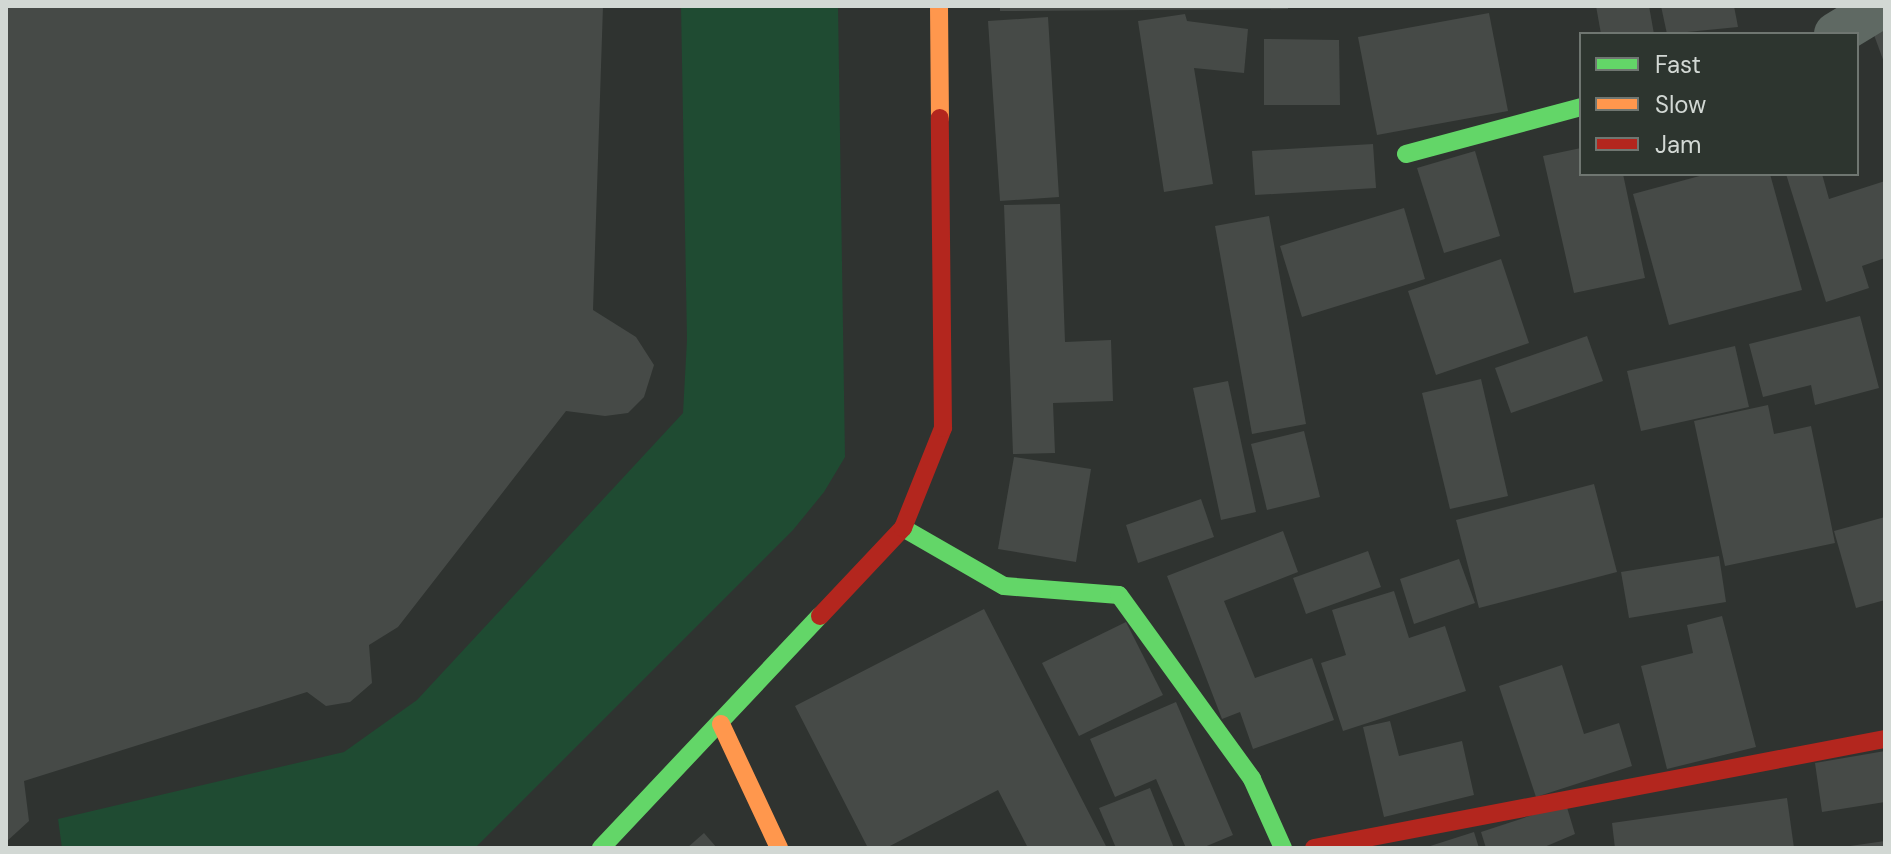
<!DOCTYPE html>
<html>
<head>
<meta charset="utf-8">
<style>
  body { margin:0 }
  #map { position:relative; width:1891px; height:854px; overflow:hidden; background:#2f3330; font-family:"DM Sans",sans-serif }
  div>[style] { position:absolute }
  .green>* { inset:0; background:#1f4b32 }
  .building>* { inset:0; background:#464a47 }
  .street>* { height:44px; margin:-22px; padding:0 22px; transform-origin:22px; border-radius:22px; background:#5f6963 }
  .fast>* { height:18px; margin:-9px; padding:0 9px; transform-origin:9px; border-radius:9px; background:#63d668 }
  .slow>* { height:18px; margin:-9px; padding:0 9px; transform-origin:9px; border-radius:9px; background:#ff974d }
  .jam>* { height:18px; margin:-9px; padding:0 9px; transform-origin:9px; border-radius:9px; background:#b3261e }
  span { translate:-50% -50%; white-space:nowrap; text-align:center; line-height:1.15; -webkit-text-stroke:7px #2d352f; paint-order:stroke }
  .frame { position:absolute; inset:0; border:8px solid #d2d8d4; pointer-events:none }
  .legend { position:absolute; left:1579px; top:32px; width:280px; height:144px; box-sizing:border-box; background:#2d352f; border:2px solid #6f7671; margin:0; padding:10px 14px; list-style:none; font-size:24px; color:#d2d8d4 }
  .legend li { display:flex; align-items:center; gap:16px; height:40px }
  .legend b { width:40px; border:2px solid #6f7671 }
</style>
</head>
<body>
<div id="map">
  <div class="green">
    <div style="clip-path:polygon(681px 6px,838px 6px,845px 457px,824px 492px,793px 530px,475px 848px,62px 848px,58px 819px,344px 752px,417px 700px,683px 413px,687px 340px)"></div>
  </div>
  <div class="building">
    <div style="clip-path:polygon(6px 6px,603px 6px,593px 310px,636px 337px,654px 365px,644px 397px,628px 413px,605px 416px,566px 411px,398px 627px,369px 645px,372px 683px,350px 702px,326px 706px,307px 692px,24px 781px,29px 821px,6px 842px)"></div>
    <div style="clip-path:polygon(1000px 6px,1288px 6px,1288px 9px,1000px 11px)"></div>
    <div style="clip-path:polygon(1596px 6px,1649px 6px,1654px 34px,1601px 34px)"></div>
    <div style="clip-path:polygon(1661px 6px,1734px 6px,1738px 27px,1667px 34px)"></div>
    <div style="clip-path:polygon(1489px 13px,1508px 111px,1377px 135px,1358px 37px)"></div>
    <div style="clip-path:polygon(1185px 14px,1187px 21px,1248px 29px,1244px 73px,1194px 68px,1213px 184px,1164px 192px,1138px 21px)"></div>
    <div style="clip-path:polygon(1048px 17px,1059px 197px,1000px 201px,988px 21px)"></div>
    <div style="clip-path:polygon(1885px 19px,1885px 65px,1870px 24px)"></div>
    <div style="clip-path:polygon(1264px 39px,1339px 40px,1340px 105px,1264px 105px)"></div>
    <div style="clip-path:polygon(1373px 144px,1376px 188px,1255px 195px,1252px 151px)"></div>
    <div style="clip-path:polygon(1581px 148px,1581px 174px,1623px 174px,1645px 278px,1574px 293px,1543px 156px)"></div>
    <div style="clip-path:polygon(1475px 151px,1500px 236px,1444px 253px,1417px 168px)"></div>
    <div style="clip-path:polygon(1707px 174px,1770px 174px,1802px 290px,1669px 325px,1633px 194px)"></div>
    <div style="clip-path:polygon(1786px 174px,1822px 174px,1829px 199px,1885px 181px,1885px 258px,1862px 266px,1869px 288px,1826px 302px)"></div>
    <div style="clip-path:polygon(1060px 204px,1065px 342px,1111px 340px,1113px 401px,1053px 403px,1055px 453px,1013px 454px,1004px 205px)"></div>
    <div style="clip-path:polygon(1404px 208px,1425px 279px,1302px 317px,1280px 246px)"></div>
    <div style="clip-path:polygon(1269px 216px,1306px 424px,1252px 434px,1215px 226px)"></div>
    <div style="clip-path:polygon(1501px 259px,1529px 343px,1436px 375px,1408px 291px)"></div>
    <div style="clip-path:polygon(1860px 316px,1879px 388px,1815px 405px,1811px 385px,1763px 397px,1749px 344px)"></div>
    <div style="clip-path:polygon(1587px 336px,1603px 381px,1511px 413px,1495px 368px)"></div>
    <div style="clip-path:polygon(1735px 346px,1749px 407px,1641px 431px,1627px 371px)"></div>
    <div style="clip-path:polygon(1481px 379px,1508px 496px,1450px 509px,1422px 393px)"></div>
    <div style="clip-path:polygon(1228px 381px,1256px 512px,1221px 520px,1193px 388px)"></div>
    <div style="clip-path:polygon(1768px 405px,1774px 434px,1811px 426px,1835px 543px,1725px 566px,1694px 421px)"></div>
    <div style="clip-path:polygon(1304px 431px,1320px 497px,1267px 510px,1251px 444px)"></div>
    <div style="clip-path:polygon(1014px 457px,1091px 469px,1076px 562px,998px 549px)"></div>
    <div style="clip-path:polygon(1594px 484px,1617px 572px,1479px 608px,1456px 520px)"></div>
    <div style="clip-path:polygon(1201px 499px,1214px 537px,1138px 563px,1126px 525px)"></div>
    <div style="clip-path:polygon(1885px 517px,1885px 600px,1856px 608px,1834px 531px)"></div>
    <div style="clip-path:polygon(1283px 531px,1298px 572px,1224px 601px,1255px 678px,1312px 658px,1334px 720px,1253px 749px,1240px 712px,1222px 719px,1167px 576px)"></div>
    <div style="clip-path:polygon(1368px 551px,1381px 587px,1306px 614px,1293px 578px)"></div>
    <div style="clip-path:polygon(1719px 556px,1726px 602px,1629px 618px,1621px 572px)"></div>
    <div style="clip-path:polygon(1459px 559px,1475px 603px,1414px 624px,1400px 579px)"></div>
    <div style="clip-path:polygon(1394px 591px,1409px 638px,1445px 626px,1466px 691px,1343px 731px,1321px 663px,1346px 655px,1332px 610px)"></div>
    <div style="clip-path:polygon(984px 609px,1107px 848px,1028px 848px,998px 790px,886px 848px,868px 848px,795px 706px)"></div>
    <div style="clip-path:polygon(1722px 616px,1756px 747px,1667px 769px,1641px 666px,1693px 653px,1687px 625px)"></div>
    <div style="clip-path:polygon(1126px 622px,1163px 695px,1079px 736px,1042px 663px)"></div>
    <div style="clip-path:polygon(1562px 665px,1584px 734px,1619px 723px,1632px 766px,1536px 797px,1499px 686px)"></div>
    <div style="clip-path:polygon(1176px 702px,1233px 835px,1202px 848px,1186px 848px,1156px 779px,1115px 797px,1090px 739px)"></div>
    <div style="clip-path:polygon(1390px 721px,1399px 756px,1462px 741px,1474px 795px,1384px 817px,1363px 727px)"></div>
    <div style="clip-path:polygon(1885px 751px,1885px 802px,1822px 812px,1815px 763px)"></div>
    <div style="clip-path:polygon(1150px 788px,1174px 848px,1116px 848px,1099px 808px)"></div>
    <div style="clip-path:polygon(1787px 798px,1794px 848px,1615px 848px,1612px 823px)"></div>
    <div style="clip-path:polygon(1566px 804px,1575px 834px,1542px 848px,1486px 848px,1481px 832px)"></div>
    <div style="clip-path:polygon(1474px 832px,1479px 848px,1424px 848px)"></div>
    <div style="clip-path:polygon(704px 833px,717px 848px,687px 848px)"></div>
    <div style="clip-path:polygon(1885px 841px,1885px 848px,1850px 848px,1850px 846px)"></div>
  </div>
  <div class="street">
    <div style="left:1836px;top:34px;width:54px;rotate:-31.3deg"></div>
  </div>
  <div class="fast">
    <div style="left:1406px;top:154px;width:181px;rotate:-15deg"></div>
    <div style="left:903px;top:528px;width:116px;rotate:29.9deg"></div>
    <div style="left:1004px;top:586px;width:115px;rotate:4.5deg"></div>
    <div style="left:1119px;top:595px;width:227px;rotate:54.1deg"></div>
    <div style="left:1252px;top:779px;width:76px;rotate:65.8deg"></div>
    <div style="left:601px;top:848px;width:319px;rotate:-46.7deg"></div>
  </div>
  <div class="slow">
    <div style="left:939px;top:6px;width:112px;rotate:89.5deg"></div>
    <div style="left:721px;top:724px;width:137px;rotate:64.9deg"></div>
  </div>
  <div class="jam">
    <div style="left:820px;top:616px;width:121px;rotate:-46.7deg"></div>
    <div style="left:903px;top:528px;width:108px;rotate:-68.2deg"></div>
    <div style="left:943px;top:428px;width:310px;rotate:-90.6deg"></div>
    <div style="left:1314px;top:848px;width:581px;rotate:-10.81deg"></div>
  </div>
  <div class="frame"></div>
  <ul class="legend">
  <li><b style="height:10px;background:#63d668"></b>Fast</li>
  <li><b style="height:10px;background:#ff974d"></b>Slow</li>
  <li><b style="height:10px;background:#b3261e"></b>Jam</li>
  </ul>
</div>
</body>
</html>
